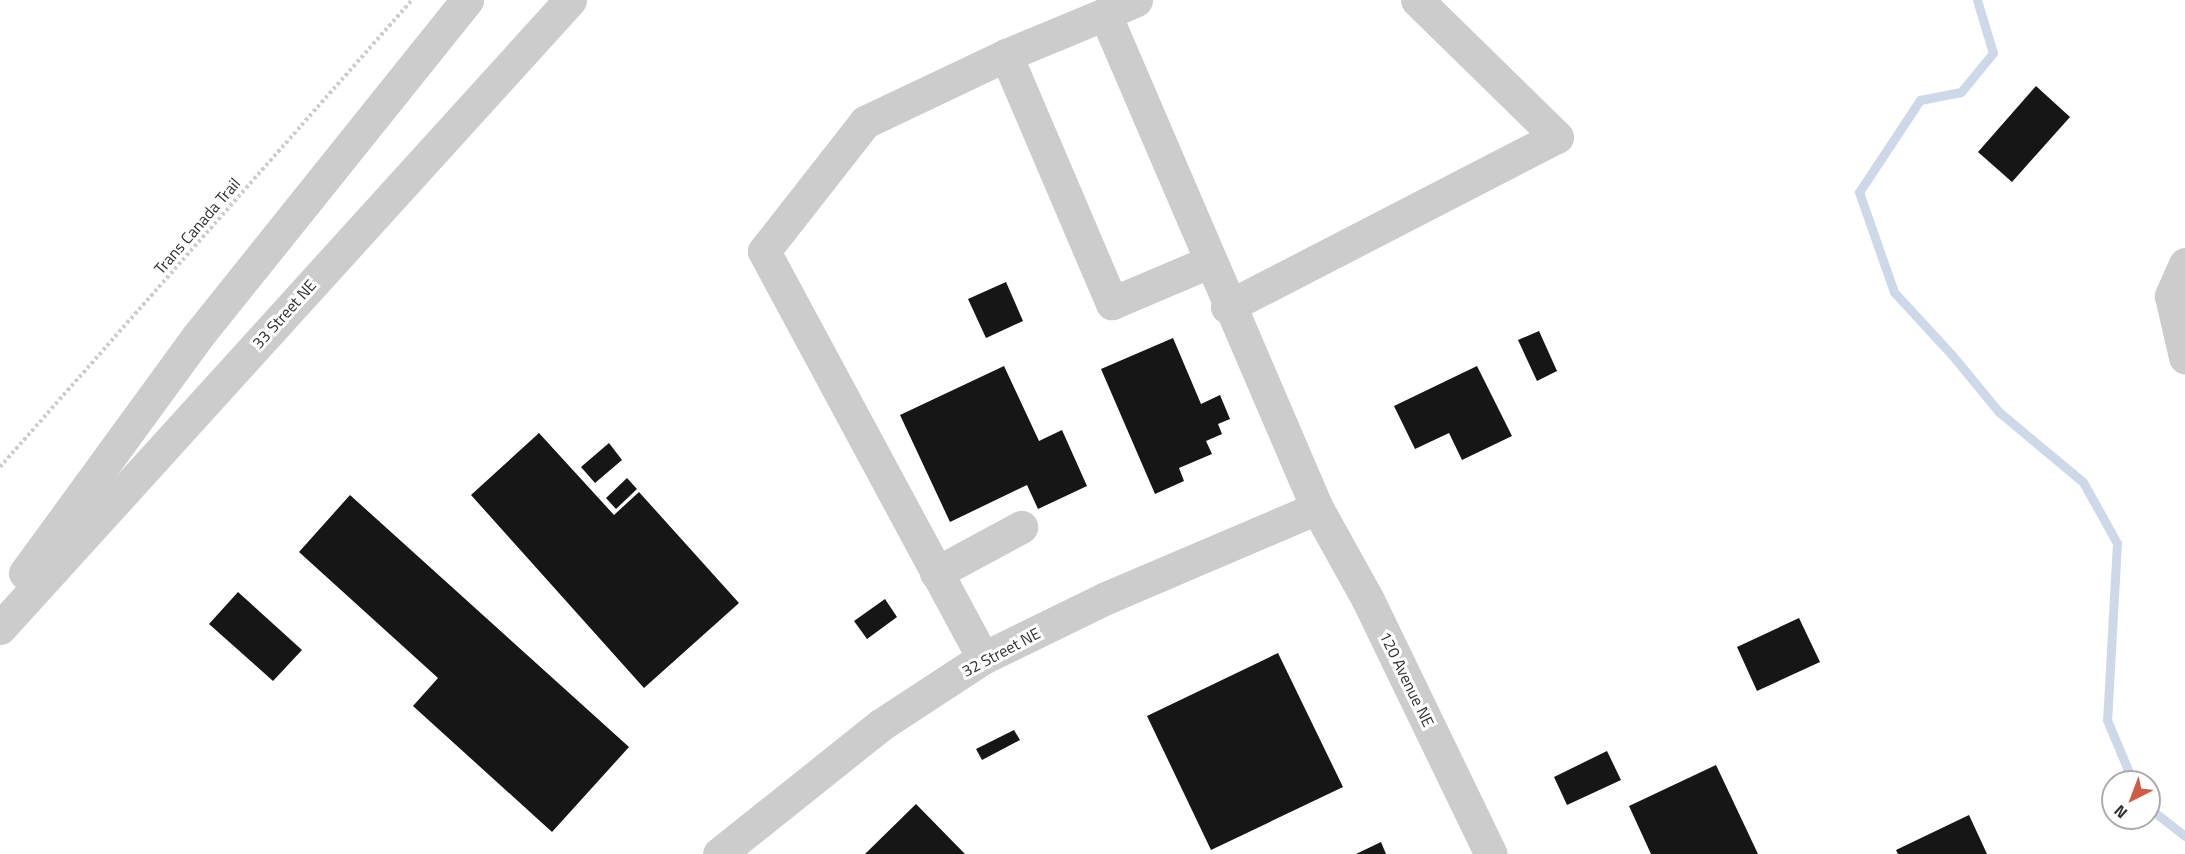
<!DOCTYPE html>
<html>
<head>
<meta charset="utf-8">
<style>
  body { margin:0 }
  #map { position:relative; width:2185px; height:854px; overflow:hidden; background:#fff; font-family:"Titillium Web",sans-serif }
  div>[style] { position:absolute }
  .stream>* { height:9px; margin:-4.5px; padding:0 4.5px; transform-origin:4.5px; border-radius:4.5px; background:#cdd8e8 }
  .building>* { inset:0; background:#161616 }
  .path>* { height:4px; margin-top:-2px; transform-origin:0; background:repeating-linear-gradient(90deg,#ccc 0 3px,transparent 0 6px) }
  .minor>* { height:33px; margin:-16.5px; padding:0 16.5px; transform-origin:16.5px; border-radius:16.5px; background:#ccc }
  span { translate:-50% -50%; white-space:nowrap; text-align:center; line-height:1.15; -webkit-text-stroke:6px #fff; paint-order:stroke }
  .street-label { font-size:16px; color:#2f2f2f }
  .north { position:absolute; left:2101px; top:770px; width:60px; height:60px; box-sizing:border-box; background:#fff; border:2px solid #acacac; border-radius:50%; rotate:222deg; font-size:16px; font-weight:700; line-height:24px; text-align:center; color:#2f2f2f }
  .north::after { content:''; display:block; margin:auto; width:21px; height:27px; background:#d25b45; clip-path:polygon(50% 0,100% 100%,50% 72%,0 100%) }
</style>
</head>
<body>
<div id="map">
  <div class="stream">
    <div style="left:1977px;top:0;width:55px;rotate:73.2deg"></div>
    <div style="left:1993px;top:53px;width:50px;rotate:129.4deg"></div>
    <div style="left:1961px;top:92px;width:42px;rotate:169deg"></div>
    <div style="left:1920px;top:100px;width:110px;rotate:123.5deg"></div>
    <div style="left:1859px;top:192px;width:106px;rotate:70.7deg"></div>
    <div style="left:1894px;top:292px;width:86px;rotate:47.4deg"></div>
    <div style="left:1952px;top:355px;width:74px;rotate:50.5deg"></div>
    <div style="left:1999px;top:412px;width:109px;rotate:39.8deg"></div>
    <div style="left:2083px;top:482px;width:70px;rotate:60.9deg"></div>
    <div style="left:2117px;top:543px;width:177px;rotate:93.2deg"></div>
    <div style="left:2107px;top:720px;width:67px;rotate:67.2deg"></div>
    <div style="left:2149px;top:808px;width:46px;rotate:37.9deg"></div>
  </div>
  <div class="building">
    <div style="clip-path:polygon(2036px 86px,2070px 117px,2012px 182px,1978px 152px)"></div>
    <div style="clip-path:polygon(1006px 282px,1023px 321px,986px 338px,968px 299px)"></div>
    <div style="clip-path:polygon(1539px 331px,1557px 371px,1537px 381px,1518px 340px)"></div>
    <div style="clip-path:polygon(1173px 338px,1201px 404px,1220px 395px,1230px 419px,1218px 424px,1222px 434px,1206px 441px,1212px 454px,1179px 468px,1184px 481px,1155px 494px,1101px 369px)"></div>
    <div style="clip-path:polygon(1004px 366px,1039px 441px,1062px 430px,1087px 486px,1038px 509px,1027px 485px,950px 522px,900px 415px)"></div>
    <div style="clip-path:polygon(1477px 366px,1512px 436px,1462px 460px,1449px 433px,1415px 449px,1394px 406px)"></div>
    <div style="clip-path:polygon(539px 433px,614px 515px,639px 492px,739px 603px,644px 688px,471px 495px)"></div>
    <div style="clip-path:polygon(609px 443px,622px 460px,595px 483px,581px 467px)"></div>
    <div style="clip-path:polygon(627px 478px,637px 489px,616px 509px,606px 498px)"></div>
    <div style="clip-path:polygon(350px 495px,629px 747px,552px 832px,413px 706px,438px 678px,299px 552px)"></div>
    <div style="clip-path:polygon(238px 592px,302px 650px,273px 681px,209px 624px)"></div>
    <div style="clip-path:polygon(885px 599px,897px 617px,867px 639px,854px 621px)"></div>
    <div style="clip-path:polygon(1799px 618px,1820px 662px,1757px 691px,1737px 647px)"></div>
    <div style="clip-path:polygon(1278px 653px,1343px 787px,1211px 850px,1147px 716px)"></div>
    <div style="clip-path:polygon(1014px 730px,1020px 740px,982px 760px,976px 749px)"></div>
    <div style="clip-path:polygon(1607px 751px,1621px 780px,1567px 805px,1554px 777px)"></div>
    <div style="clip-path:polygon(1716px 765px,1758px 854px,1651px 854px,1629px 806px)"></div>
    <div style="clip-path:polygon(916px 804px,965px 854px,865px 854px)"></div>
    <div style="clip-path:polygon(1969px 815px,1987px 854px,1898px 854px,1896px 850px)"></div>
    <div style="clip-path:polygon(1381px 842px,1386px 854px,1356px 854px)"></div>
  </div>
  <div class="path">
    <div style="left:0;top:467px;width:623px;rotate:-48.58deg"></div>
  </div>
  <div class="minor">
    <div style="left:1105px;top:14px;width:34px;rotate:-24deg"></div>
    <div style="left:1006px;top:55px;width:270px;rotate:66.9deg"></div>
    <div style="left:1112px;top:303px;width:105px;rotate:-22.9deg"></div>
    <div style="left:2185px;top:264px;width:35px;rotate:114deg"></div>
    <div style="left:2171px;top:296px;width:63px;rotate:77.1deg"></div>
    <div style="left:1227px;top:307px;width:371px;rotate:-27.3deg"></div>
    <div style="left:1557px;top:137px;width:196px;rotate:-135.6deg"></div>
    <div style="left:25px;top:573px;width:292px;rotate:-53.9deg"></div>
    <div style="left:197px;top:337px;width:432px;rotate:-51.3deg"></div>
    <div style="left:936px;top:573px;width:97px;rotate:-28.4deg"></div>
    <div style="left:0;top:628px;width:848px;rotate:-47.77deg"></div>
    <div style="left:983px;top:658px;width:462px;rotate:-118.3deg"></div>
    <div style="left:764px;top:251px;width:164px;rotate:-51.9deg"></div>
    <div style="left:865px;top:122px;width:156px;rotate:-25.4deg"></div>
    <div style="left:1006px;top:55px;width:107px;rotate:-22.5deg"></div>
    <div style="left:1105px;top:14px;width:538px;rotate:66.77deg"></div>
    <div style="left:1317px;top:508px;width:105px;rotate:61deg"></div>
    <div style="left:1368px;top:600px;width:282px;rotate:64.2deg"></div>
    <div style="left:719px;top:854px;width:208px;rotate:-38.6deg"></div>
    <div style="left:882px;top:724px;width:121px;rotate:-33.2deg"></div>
    <div style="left:983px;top:658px;width:137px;rotate:-26deg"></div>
    <div style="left:1106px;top:598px;width:229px;rotate:-23.1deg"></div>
  </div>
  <div class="street-label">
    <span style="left:197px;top:226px;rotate:-49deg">Trans Canada Trail</span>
    <span style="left:284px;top:314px;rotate:-48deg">33 Street NE</span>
    <span style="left:1001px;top:652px;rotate:-28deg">32 Street NE</span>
    <span style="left:1407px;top:679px;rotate:64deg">120 Avenue NE</span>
  </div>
  <div class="north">N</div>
</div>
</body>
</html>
